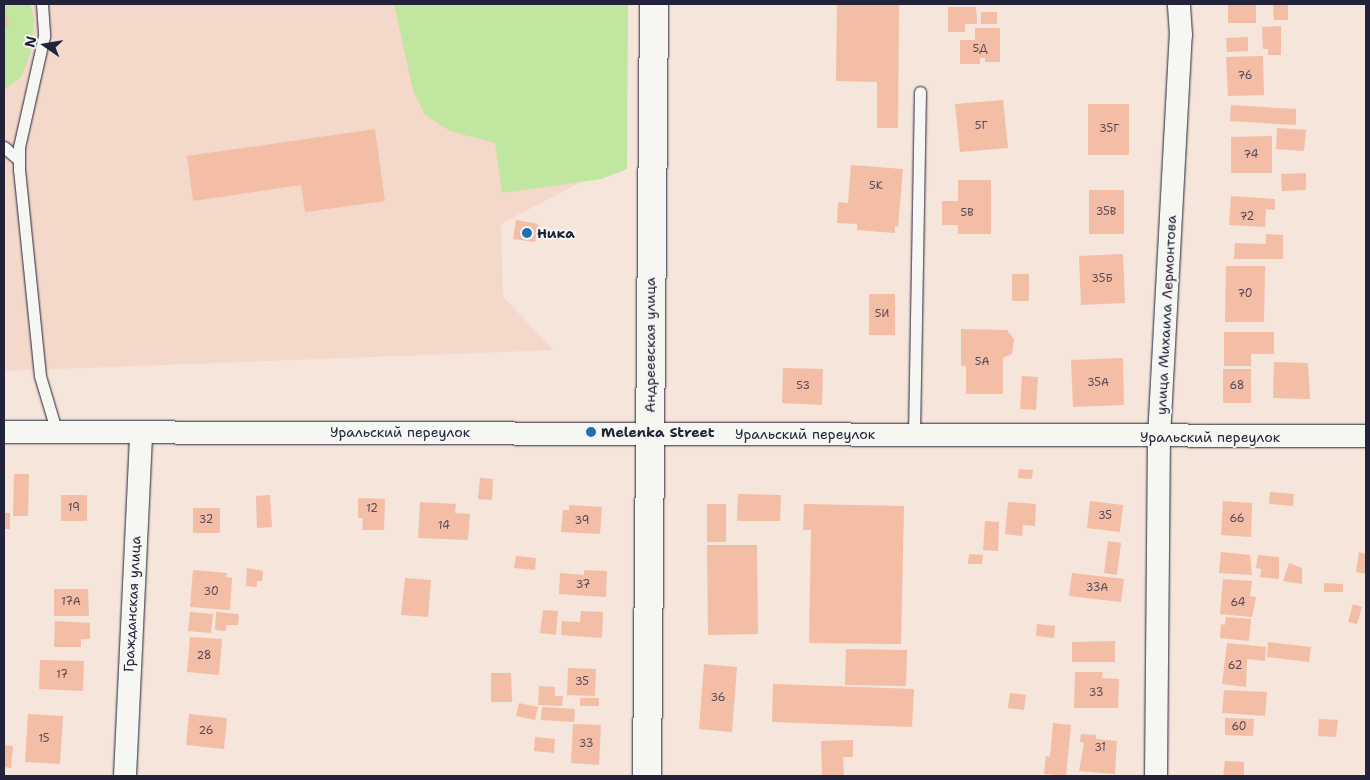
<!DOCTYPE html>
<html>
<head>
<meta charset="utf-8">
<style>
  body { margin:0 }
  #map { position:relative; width:1370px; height:780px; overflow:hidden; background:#f5e5db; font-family:"Shantell Sans",sans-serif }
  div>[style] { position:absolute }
  .built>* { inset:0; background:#f4d9cb }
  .green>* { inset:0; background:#c0e6a0 }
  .building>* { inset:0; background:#f3bda6 }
  .roads { filter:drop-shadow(0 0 1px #22223b) drop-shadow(0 0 1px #22223b) }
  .lane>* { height:11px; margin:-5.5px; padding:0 5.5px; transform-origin:5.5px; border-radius:5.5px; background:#f6f6f2 }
  .street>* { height:22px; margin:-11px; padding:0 11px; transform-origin:11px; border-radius:11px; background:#f6f6f2 }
  .secondary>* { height:28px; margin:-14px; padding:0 14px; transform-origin:14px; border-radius:14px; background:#f6f6f2 }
  .dots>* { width:14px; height:14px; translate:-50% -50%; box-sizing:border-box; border:2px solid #f6f6f2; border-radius:50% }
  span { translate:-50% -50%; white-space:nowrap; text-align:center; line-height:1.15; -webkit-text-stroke:4px #f6f6f2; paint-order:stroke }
  .number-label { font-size:11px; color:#564956 }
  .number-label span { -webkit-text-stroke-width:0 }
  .poi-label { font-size:14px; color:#22223b; font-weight:700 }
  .left { translate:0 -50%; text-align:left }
  .street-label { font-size:14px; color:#22223b }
  .frame { position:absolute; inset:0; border:5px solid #22223b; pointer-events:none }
  .north { position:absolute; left:20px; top:20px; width:50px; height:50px; -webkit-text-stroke:4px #f6f6f2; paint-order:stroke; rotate:283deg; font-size:14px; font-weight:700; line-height:20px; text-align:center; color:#22223b }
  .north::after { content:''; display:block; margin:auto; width:18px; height:22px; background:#22223b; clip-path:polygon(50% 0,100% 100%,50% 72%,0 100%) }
</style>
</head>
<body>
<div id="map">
  <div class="built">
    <div style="clip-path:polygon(4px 4px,602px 4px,602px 171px,501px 224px,503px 297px,554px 350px,4px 371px)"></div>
  </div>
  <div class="green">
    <div style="clip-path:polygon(4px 4px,30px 4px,34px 19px,32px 47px,22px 76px,4px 90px)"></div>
    <div style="clip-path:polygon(394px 4px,628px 4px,627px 169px,601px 179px,502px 193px,495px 143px,450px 131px,425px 115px,413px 90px)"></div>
  </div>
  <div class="building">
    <div style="clip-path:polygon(4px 4px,9px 26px,4px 27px)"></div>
    <div style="clip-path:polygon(837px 4px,899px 4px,898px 128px,877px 128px,877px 82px,836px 81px)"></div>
    <div style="clip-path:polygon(1228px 4px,1256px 4px,1256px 23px,1228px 23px)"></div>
    <div style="clip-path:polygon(1273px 4px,1288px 4px,1288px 20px,1274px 20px)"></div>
    <div style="clip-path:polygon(948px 7px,976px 7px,977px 24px,965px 24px,965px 32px,948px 32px)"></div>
    <div style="clip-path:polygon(981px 12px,997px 12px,997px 24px,981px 24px)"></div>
    <div style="clip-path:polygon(1281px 26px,1281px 55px,1268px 55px,1268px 49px,1263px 49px,1262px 27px)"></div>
    <div style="clip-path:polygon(975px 28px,1000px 28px,1000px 62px,985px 62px,985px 58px,980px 58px,980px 64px,960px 64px,960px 40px,975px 40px)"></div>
    <div style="clip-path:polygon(1248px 37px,1248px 51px,1227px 52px,1226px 38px)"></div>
    <div style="clip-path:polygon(1263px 56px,1264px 95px,1228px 96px,1226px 57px)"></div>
    <div style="clip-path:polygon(1003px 100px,1008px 148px,960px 152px,955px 104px)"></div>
    <div style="clip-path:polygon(1088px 104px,1129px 104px,1129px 155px,1088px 155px)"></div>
    <div style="clip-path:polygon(1231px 105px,1296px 109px,1296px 125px,1230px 121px)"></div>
    <div style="clip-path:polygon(1277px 128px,1306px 130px,1304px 151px,1276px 149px)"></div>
    <div style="clip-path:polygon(375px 129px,385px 201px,305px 212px,301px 185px,193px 201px,187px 156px)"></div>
    <div style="clip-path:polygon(1272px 136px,1272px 173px,1231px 173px,1231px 137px)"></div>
    <div style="clip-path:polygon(851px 165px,903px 169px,898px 227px,895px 226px,895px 233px,857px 230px,857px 224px,837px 223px,838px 202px,848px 203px)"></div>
    <div style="clip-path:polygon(1306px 173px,1306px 190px,1282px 191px,1281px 174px)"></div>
    <div style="clip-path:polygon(958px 180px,991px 180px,991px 234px,958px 234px,958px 225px,942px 225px,942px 201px,958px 201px)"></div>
    <div style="clip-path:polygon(1089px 190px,1124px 190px,1124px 234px,1089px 234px)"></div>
    <div style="clip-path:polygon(1231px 196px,1275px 199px,1275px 210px,1266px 209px,1265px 227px,1229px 225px)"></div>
    <div style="clip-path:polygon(516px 220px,538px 224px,535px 242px,513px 239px)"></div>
    <div style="clip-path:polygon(1266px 234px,1283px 235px,1283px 259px,1234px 259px,1235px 243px,1266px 244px)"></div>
    <div style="clip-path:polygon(1123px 254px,1125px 303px,1081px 305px,1079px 256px)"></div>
    <div style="clip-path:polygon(1226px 266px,1265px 266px,1264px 322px,1225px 322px)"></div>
    <div style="clip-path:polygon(1012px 274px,1029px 274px,1029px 301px,1012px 301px)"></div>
    <div style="clip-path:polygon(869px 294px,895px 294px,895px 335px,869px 335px)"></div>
    <div style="clip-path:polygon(961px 329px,1007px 330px,1014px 339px,1012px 354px,1003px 358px,1003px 394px,966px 394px,966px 366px,961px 366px)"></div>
    <div style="clip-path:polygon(1224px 332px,1274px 332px,1274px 354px,1251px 354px,1251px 366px,1224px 366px)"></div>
    <div style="clip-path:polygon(1123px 358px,1124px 405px,1073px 407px,1071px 360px)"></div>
    <div style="clip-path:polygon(1274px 362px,1308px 363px,1310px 399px,1273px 398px)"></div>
    <div style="clip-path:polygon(783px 368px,823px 369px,822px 405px,782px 403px)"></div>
    <div style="clip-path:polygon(1223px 369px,1251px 369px,1251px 403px,1223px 403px)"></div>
    <div style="clip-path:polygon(1022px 376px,1038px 377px,1036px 410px,1020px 409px)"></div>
    <div style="clip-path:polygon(1019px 469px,1033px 470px,1032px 479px,1018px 478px)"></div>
    <div style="clip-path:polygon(14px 474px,29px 474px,28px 516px,13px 516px)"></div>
    <div style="clip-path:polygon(480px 478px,493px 479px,492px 500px,478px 499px)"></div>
    <div style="clip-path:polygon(1270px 492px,1294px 494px,1293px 506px,1269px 504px)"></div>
    <div style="clip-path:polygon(738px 494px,781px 495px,780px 521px,737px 521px)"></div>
    <div style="clip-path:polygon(61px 495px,87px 495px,87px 521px,61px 521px)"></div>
    <div style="clip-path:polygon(270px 495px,272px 527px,257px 528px,256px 496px)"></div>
    <div style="clip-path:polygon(358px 498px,385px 499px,384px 530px,362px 530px,363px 518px,358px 518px)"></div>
    <div style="clip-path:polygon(1090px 501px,1123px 505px,1120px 532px,1087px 528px)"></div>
    <div style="clip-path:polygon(1223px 501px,1252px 503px,1251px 537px,1221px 535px)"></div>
    <div style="clip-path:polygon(420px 502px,456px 504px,455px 513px,470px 514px,468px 540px,418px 538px)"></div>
    <div style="clip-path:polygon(1008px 502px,1036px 504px,1035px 526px,1023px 525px,1022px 536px,1005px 534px)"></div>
    <div style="clip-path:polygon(707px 504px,726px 504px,726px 542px,707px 542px)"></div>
    <div style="clip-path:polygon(804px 504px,904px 506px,901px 644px,809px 643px,811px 530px,803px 530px)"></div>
    <div style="clip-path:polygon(569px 505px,602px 507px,600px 534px,561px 532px,563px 510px,569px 510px)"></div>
    <div style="clip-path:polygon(193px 508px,220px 508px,220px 533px,193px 533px)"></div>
    <div style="clip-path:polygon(4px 513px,10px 513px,10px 529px,4px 529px)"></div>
    <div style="clip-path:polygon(985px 521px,999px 522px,998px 551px,983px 550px)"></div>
    <div style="clip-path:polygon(1108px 541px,1121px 543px,1117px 575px,1104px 573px)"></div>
    <div style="clip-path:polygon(707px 545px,757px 545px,758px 634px,708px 635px)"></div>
    <div style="clip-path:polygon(1221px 552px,1250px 555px,1252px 575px,1219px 573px)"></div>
    <div style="clip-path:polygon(1359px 552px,1366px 554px,1366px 574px,1356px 572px)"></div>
    <div style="clip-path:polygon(969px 554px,983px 555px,982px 564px,968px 564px)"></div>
    <div style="clip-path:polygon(1258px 555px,1279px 557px,1279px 579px,1260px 577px,1261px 569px,1256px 568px)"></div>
    <div style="clip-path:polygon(516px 556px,536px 558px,535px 570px,514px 568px)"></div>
    <div style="clip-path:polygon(1289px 563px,1302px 568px,1302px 584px,1283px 581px)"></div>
    <div style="clip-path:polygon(247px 568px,263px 571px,262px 581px,257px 581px,257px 587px,246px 586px)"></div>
    <div style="clip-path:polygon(193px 570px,227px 573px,226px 577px,232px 578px,230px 610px,190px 607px)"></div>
    <div style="clip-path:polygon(584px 570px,607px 571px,606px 597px,559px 594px,560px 573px,584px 575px)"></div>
    <div style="clip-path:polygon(1072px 573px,1124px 579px,1121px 602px,1069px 596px)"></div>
    <div style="clip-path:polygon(405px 578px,431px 580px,428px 617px,401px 615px)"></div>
    <div style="clip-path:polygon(1223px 579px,1252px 581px,1250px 596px,1256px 597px,1252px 617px,1220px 614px)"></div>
    <div style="clip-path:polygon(1324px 583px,1343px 584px,1343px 592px,1324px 592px)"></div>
    <div style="clip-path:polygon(54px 589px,88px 589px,89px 616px,54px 616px)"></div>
    <div style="clip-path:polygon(1353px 604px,1362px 607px,1357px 624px,1348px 622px)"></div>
    <div style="clip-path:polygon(543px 610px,558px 611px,556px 635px,540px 633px)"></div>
    <div style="clip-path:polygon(581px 611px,603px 612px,602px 638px,561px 635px,562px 621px,580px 622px)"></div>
    <div style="clip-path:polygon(190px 612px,213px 614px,211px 633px,188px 631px)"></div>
    <div style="clip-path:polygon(216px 612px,239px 614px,238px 625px,226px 625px,226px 631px,215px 630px)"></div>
    <div style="clip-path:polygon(1226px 617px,1251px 619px,1249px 641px,1220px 638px,1221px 624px,1225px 625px)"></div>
    <div style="clip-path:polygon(55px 621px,90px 623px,90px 639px,81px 639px,81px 647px,54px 647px)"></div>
    <div style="clip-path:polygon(1037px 624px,1055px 626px,1054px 638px,1036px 636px)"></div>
    <div style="clip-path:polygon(190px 637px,222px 639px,219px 675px,187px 672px)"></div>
    <div style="clip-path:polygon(1115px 641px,1115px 662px,1072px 662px,1072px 642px)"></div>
    <div style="clip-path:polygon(1268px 642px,1311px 647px,1309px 662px,1267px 657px)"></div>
    <div style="clip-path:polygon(1227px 643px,1266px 647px,1265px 661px,1247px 659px,1246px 687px,1222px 684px)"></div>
    <div style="clip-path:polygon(846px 649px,907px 650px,906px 686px,845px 685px)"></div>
    <div style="clip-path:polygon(40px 660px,84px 661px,83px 691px,39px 689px)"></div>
    <div style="clip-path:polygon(704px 664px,737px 667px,732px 732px,699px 729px)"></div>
    <div style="clip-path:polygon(568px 668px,596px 669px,595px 696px,567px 695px)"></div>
    <div style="clip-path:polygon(1075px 672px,1103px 672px,1102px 678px,1119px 679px,1118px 708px,1074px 708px)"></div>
    <div style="clip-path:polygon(491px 673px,511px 673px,512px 702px,491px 702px)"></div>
    <div style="clip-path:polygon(773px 684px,914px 689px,912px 727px,772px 722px)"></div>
    <div style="clip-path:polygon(539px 686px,555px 687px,555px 696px,563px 696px,562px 706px,538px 705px)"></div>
    <div style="clip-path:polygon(1224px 690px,1267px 692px,1265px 716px,1222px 713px)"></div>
    <div style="clip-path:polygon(1010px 693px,1026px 695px,1024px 710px,1008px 708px)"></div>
    <div style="clip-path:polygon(580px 698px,599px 698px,599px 706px,580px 706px)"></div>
    <div style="clip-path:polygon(519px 703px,538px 707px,535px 720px,516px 716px)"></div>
    <div style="clip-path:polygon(542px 707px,575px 709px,574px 722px,541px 720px)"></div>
    <div style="clip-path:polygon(28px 714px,63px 716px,60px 764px,25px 762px)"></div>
    <div style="clip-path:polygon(189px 714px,227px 718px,224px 749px,186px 745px)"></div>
    <div style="clip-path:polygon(1225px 718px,1254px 719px,1253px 736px,1225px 735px)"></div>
    <div style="clip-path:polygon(1319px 719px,1338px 720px,1336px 737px,1318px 736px)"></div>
    <div style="clip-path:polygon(1053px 723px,1071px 725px,1066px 776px,1044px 774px,1046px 756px,1050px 757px)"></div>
    <div style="clip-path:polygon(573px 724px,601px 725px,599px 765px,571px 763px)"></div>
    <div style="clip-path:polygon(1081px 734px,1096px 735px,1096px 739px,1117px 741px,1115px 774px,1079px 771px,1084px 743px,1080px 742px)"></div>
    <div style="clip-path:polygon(535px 737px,555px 739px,554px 753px,534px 751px)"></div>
    <div style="clip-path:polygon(853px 740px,853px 757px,843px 757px,844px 776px,822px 776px,821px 741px)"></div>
    <div style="clip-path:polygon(4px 745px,13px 746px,11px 768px,4px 767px)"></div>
    <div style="clip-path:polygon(1225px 761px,1244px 762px,1244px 776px,1223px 776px)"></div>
  </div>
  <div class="roads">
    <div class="lane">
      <div style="left:42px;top:4px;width:32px;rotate:86deg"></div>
      <div style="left:44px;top:36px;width:114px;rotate:102.7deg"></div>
      <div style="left:19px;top:147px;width:22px;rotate:90deg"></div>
      <div style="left:19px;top:169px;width:208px;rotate:84.2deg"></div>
      <div style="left:40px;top:376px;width:59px;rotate:73.4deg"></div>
      <div style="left:4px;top:147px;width:20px;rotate:41deg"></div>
      <div style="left:914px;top:435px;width:343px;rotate:-89deg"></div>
    </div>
    <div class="street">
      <div style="left:4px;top:432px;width:1362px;rotate:0.17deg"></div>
      <div style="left:125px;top:776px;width:344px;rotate:-87.3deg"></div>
      <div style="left:1156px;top:776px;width:339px;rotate:-89.5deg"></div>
      <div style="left:1159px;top:437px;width:403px;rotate:-86.9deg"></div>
      <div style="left:1181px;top:35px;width:31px;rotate:-94deg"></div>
    </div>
    <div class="secondary">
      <div style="left:647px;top:776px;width:772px;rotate:-89.48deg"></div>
    </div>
  </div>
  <div class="dots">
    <div style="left:527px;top:233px;background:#1f6fb2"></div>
    <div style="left:591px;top:432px;background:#1f6fb2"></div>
  </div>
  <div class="number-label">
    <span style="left:980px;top:49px">5Д</span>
    <span style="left:1245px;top:76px">76</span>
    <span style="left:981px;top:126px">5Г</span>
    <span style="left:1109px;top:129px">35Г</span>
    <span style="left:1251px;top:155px">74</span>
    <span style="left:876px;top:186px">5К</span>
    <span style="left:1106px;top:212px">35В</span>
    <span style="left:967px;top:213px">5В</span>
    <span style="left:1247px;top:217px">72</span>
    <span style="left:1102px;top:279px">35Б</span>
    <span style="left:1245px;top:294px">70</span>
    <span style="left:882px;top:314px">5И</span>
    <span style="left:982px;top:362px">5А</span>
    <span style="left:1098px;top:383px">35А</span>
    <span style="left:803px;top:386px">5З</span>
    <span style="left:1237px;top:386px">68</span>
    <span style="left:74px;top:508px">19</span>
    <span style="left:372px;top:509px">12</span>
    <span style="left:1105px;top:516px">35</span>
    <span style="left:1237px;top:519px">66</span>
    <span style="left:206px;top:520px">32</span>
    <span style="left:582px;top:521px">39</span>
    <span style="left:444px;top:526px">14</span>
    <span style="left:583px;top:585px">37</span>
    <span style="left:1097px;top:588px">33А</span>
    <span style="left:211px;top:592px">30</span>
    <span style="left:71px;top:602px">17А</span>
    <span style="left:1238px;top:603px">64</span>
    <span style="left:204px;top:656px">28</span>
    <span style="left:1235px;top:666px">62</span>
    <span style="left:62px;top:675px">17</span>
    <span style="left:582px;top:682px">35</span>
    <span style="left:1096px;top:693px">33</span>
    <span style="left:718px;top:698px">36</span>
    <span style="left:1239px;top:727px">60</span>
    <span style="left:206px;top:731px">26</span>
    <span style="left:44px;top:739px">15</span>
    <span style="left:586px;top:744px">33</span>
    <span style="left:1100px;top:748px">31</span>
  </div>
  <div class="poi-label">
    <span class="left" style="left:537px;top:233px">Ника</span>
    <span class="left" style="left:601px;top:432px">Melenka Street</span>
  </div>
  <div class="street-label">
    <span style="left:1166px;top:315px;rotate:-87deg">улица Михаила Лермонтова</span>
    <span style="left:650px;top:345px;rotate:-90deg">Андреевская улица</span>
    <span style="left:400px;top:432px">Уральский переулок</span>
    <span style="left:805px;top:434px">Уральский переулок</span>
    <span style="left:1210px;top:437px">Уральский переулок</span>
    <span style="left:132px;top:604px;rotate:-87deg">Гражданская улица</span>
  </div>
  <div class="frame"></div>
  <div class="north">N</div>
</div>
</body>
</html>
